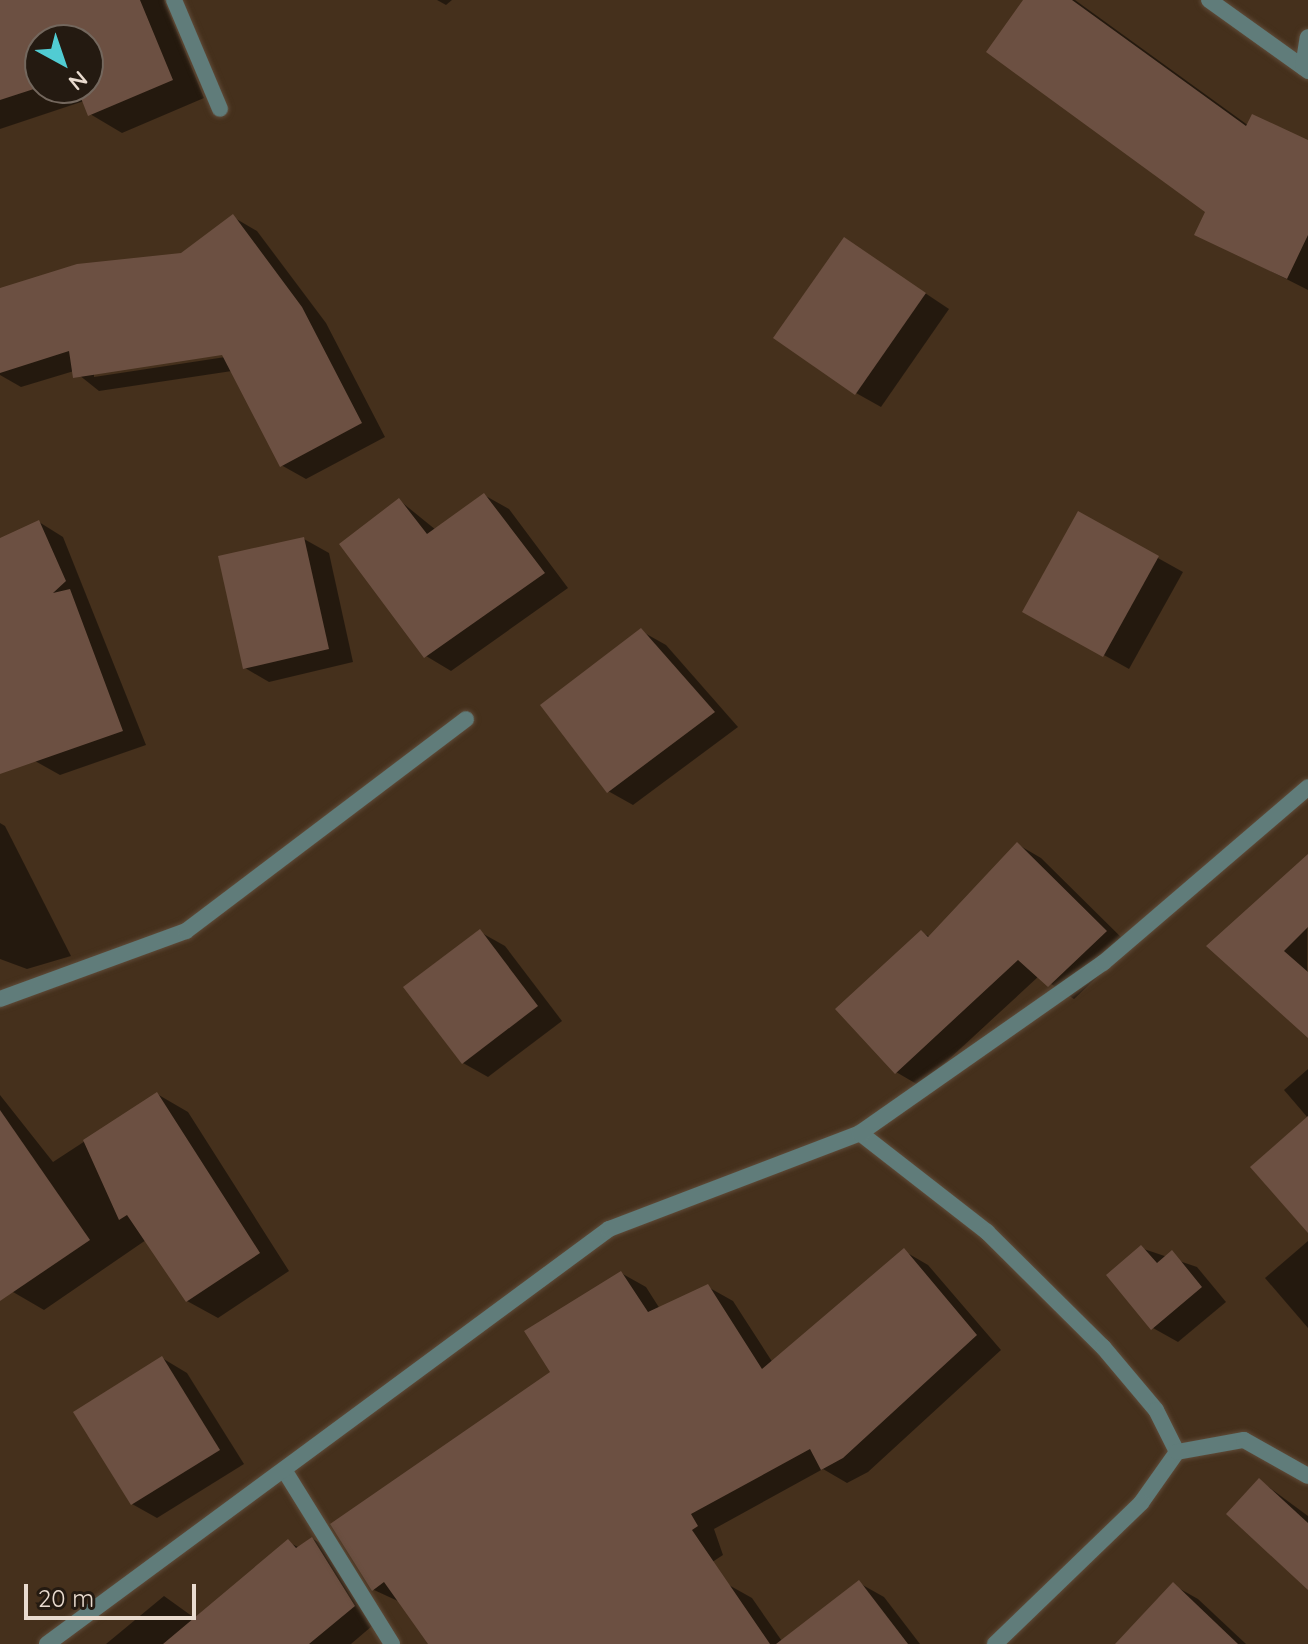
<!DOCTYPE html>
<html>
<head>
<meta charset="utf-8">
<style>
  body { margin:0 }
  #map { position:relative; width:1308px; height:1644px; overflow:hidden; background:#45301c; font-family:Quicksand,sans-serif }
  div>[style] { position:absolute }
  .shadow>* { inset:0; background:#0007 }
  .building>* { inset:0; background:#6c5042 }
  .roads { filter:drop-shadow(0 0 2px #5f4b39) drop-shadow(0 0 2px #5f4b39) }
  .minor>* { height:16px; margin:-8px; padding:0 8px; transform-origin:8px; border-radius:8px; background:#607c7a }
  span { translate:-50% -50%; white-space:nowrap; text-align:center; line-height:1.15; -webkit-text-stroke:8px #241a11; paint-order:stroke }
  .north { position:absolute; left:24px; top:24px; width:80px; height:80px; box-sizing:border-box; background:#241a11; border:2px solid #73675d; border-radius:50%; rotate:140deg; font-size:22px; font-weight:700; line-height:32px; text-align:center; color:#e9dbcf }
  .north::after { content:''; display:block; margin:auto; width:28px; height:36px; background:#51ccd3; clip-path:polygon(50% 0,100% 100%,50% 72%,0 100%) }
  .scale { position:absolute; left:24px; top:1584px; width:172px; height:36px; box-sizing:border-box; border:4px solid #e9dbcf; border-top:0; padding-left:10px; font-size:24px; line-height:28px; white-space:nowrap; color:#e9dbcf; -webkit-text-stroke:6px #241a11; paint-order:stroke }
</style>
</head>
<body>
<div id="map">
  <div class="shadow">
    <div style="clip-path:polygon(evenodd,42px 0,164px 0,204px 98px,122px 133px,90px 114px,84px 101px,0 129px,0 32px,42px 0,40px 40px,88px 40px,88px 88px,40px 88px,40px 40px)"></div>
    <div style="clip-path:polygon(437px 0,452px 0,446px 5px)"></div>
    <div style="clip-path:polygon(1025px 0,1075px 0,1249px 126px,1308px 142px,1308px 290px,1197px 234px,1208px 211px)"></div>
    <div style="clip-path:polygon(evenodd,233px 217px,257px 231px,326px 323px,385px 437px,306px 479px,281px 465px,232px 371px,99px 391px,74px 371px,21px 387px,0 375px,0 290px,181px 255px,233px 217px,232px 352px,232px 356px,94px 377px,94px 373px,232px 352px)"></div>
    <div style="clip-path:polygon(844px 239px,949px 309px,881px 407px,856px 393px)"></div>
    <div style="clip-path:polygon(484px 495px,509px 509px,568px 588px,451px 671px,426px 656px,399px 500px,436px 530px)"></div>
    <div style="clip-path:polygon(1079px 514px,1183px 572px,1129px 669px,1025px 611px)"></div>
    <div style="clip-path:polygon(39px 522px,63px 537px,146px 745px,60px 775px,35px 761px,0 671px,0 540px)"></div>
    <div style="clip-path:polygon(304px 539px,329px 553px,353px 662px,269px 682px,245px 668px)"></div>
    <div style="clip-path:polygon(641px 631px,666px 645px,738px 727px,633px 805px,608px 791px)"></div>
    <div style="clip-path:polygon(0 823px,5px 826px,71px 956px,27px 969px,0 959px)"></div>
    <div style="clip-path:polygon(1017px 844px,1041px 858px,1130px 946px,1074px 999px,1039px 976px,920px 1086px,896px 1072px,921px 932px,930px 937px)"></div>
    <div style="clip-path:polygon(1308px 857px,1307px 966px,1308px 998px,1209px 946px)"></div>
    <div style="clip-path:polygon(480px 932px,505px 946px,562px 1021px,488px 1077px,463px 1063px)"></div>
    <div style="clip-path:polygon(1308px 1069px,1308px 1118px,1284px 1090px)"></div>
    <div style="clip-path:polygon(157px 1094px,188px 1112px,289px 1271px,218px 1318px,187px 1301px,146px 1240px,44px 1310px,13px 1292px,0 1273px,0 1095px,53px 1162px)"></div>
    <div style="clip-path:polygon(1308px 1241px,1308px 1328px,1265px 1278px)"></div>
    <div style="clip-path:polygon(1141px 1248px,1197px 1267px,1226px 1302px,1178px 1342px,1153px 1328px)"></div>
    <div style="clip-path:polygon(904px 1251px,928px 1265px,1001px 1350px,868px 1472px,847px 1483px,823px 1469px,714px 1529px,723px 1555px,587px 1644px,429px 1644px,400px 1602px,374px 1590px,333px 1524px,553px 1372px,621px 1273px,646px 1287px,660px 1309px,708px 1287px,733px 1301px,773px 1363px)"></div>
    <div style="clip-path:polygon(162px 1358px,187px 1373px,244px 1464px,157px 1518px,132px 1504px)"></div>
    <div style="clip-path:polygon(1259px 1480px,1308px 1516px,1308px 1587px)"></div>
    <div style="clip-path:polygon(313px 1539px,337px 1553px,379px 1620px,351px 1644px,106px 1644px,164px 1596px,196px 1619px,288px 1542px,300px 1548px)"></div>
    <div style="clip-path:polygon(859px 1583px,884px 1597px,920px 1644px,799px 1644px)"></div>
    <div style="clip-path:polygon(727px 1584px,752px 1598px,784px 1644px,659px 1644px)"></div>
    <div style="clip-path:polygon(1173px 1585px,1198px 1599px,1246px 1644px,1118px 1644px)"></div>
  </div>
  <div class="building">
    <div style="clip-path:polygon(0 0,140px 0,173px 80px,88px 116px,77px 88px,88px 88px,88px 40px,40px 40px,40px 87px,0 100px)"></div>
    <div style="clip-path:polygon(1023px 0,1072px 0,1246px 126px,1252px 114px,1308px 140px,1308px 235px,1287px 279px,1194px 235px,1205px 212px,986px 52px)"></div>
    <div style="clip-path:polygon(233px 214px,302px 307px,362px 423px,280px 467px,222px 355px,73px 378px,69px 351px,0 373px,0 288px,77px 264px,181px 253px)"></div>
    <div style="clip-path:polygon(844px 237px,926px 293px,855px 395px,773px 338px)"></div>
    <div style="clip-path:polygon(484px 493px,545px 573px,424px 658px,339px 544px,399px 498px,427px 534px)"></div>
    <div style="clip-path:polygon(1078px 511px,1159px 556px,1103px 657px,1022px 612px)"></div>
    <div style="clip-path:polygon(39px 520px,66px 581px,53px 593px,70px 589px,123px 731px,0 774px,0 538px)"></div>
    <div style="clip-path:polygon(304px 537px,329px 649px,243px 669px,218px 556px)"></div>
    <div style="clip-path:polygon(641px 628px,715px 712px,607px 793px,540px 705px)"></div>
    <div style="clip-path:polygon(1017px 842px,1107px 931px,1048px 987px,1018px 960px,895px 1074px,835px 1009px,921px 930px,928px 937px)"></div>
    <div style="clip-path:polygon(1308px 854px,1308px 927px,1284px 951px,1308px 972px,1308px 1038px,1206px 946px)"></div>
    <div style="clip-path:polygon(480px 929px,538px 1006px,462px 1064px,403px 987px)"></div>
    <div style="clip-path:polygon(157px 1092px,260px 1253px,186px 1302px,127px 1215px,119px 1220px,83px 1140px)"></div>
    <div style="clip-path:polygon(0 1110px,90px 1240px,0 1301px)"></div>
    <div style="clip-path:polygon(1308px 1116px,1308px 1233px,1250px 1167px)"></div>
    <div style="clip-path:polygon(1141px 1245px,1157px 1263px,1172px 1250px,1202px 1287px,1151px 1330px,1106px 1275px)"></div>
    <div style="clip-path:polygon(904px 1248px,977px 1335px,843px 1458px,821px 1470px,810px 1449px,691px 1514px,698px 1526px,692px 1530px,770px 1644px,428px 1644px,384px 1582px,372px 1591px,330px 1524px,550px 1372px,524px 1331px,621px 1271px,648px 1312px,708px 1284px,762px 1369px)"></div>
    <div style="clip-path:polygon(162px 1356px,220px 1450px,131px 1505px,73px 1412px)"></div>
    <div style="clip-path:polygon(1259px 1478px,1308px 1523px,1308px 1590px,1226px 1514px)"></div>
    <div style="clip-path:polygon(312px 1537px,355px 1606px,309px 1644px,163px 1644px,288px 1539px,296px 1548px)"></div>
    <div style="clip-path:polygon(859px 1580px,908px 1644px,776px 1644px)"></div>
    <div style="clip-path:polygon(1173px 1582px,1238px 1644px,1115px 1644px)"></div>
  </div>
  <div class="roads">
    <div class="minor">
      <div style="left:174px;top:0;width:118px;rotate:67.1deg"></div>
      <div style="left:1209px;top:0;width:122px;rotate:35.6deg"></div>
      <div style="left:1303px;top:67px;width:30px;rotate:-81deg"></div>
      <div style="left:0;top:999px;width:198px;rotate:-20.1deg"></div>
      <div style="left:186px;top:931px;width:351px;rotate:-37.1deg"></div>
      <div style="left:860px;top:1133px;width:161px;rotate:37.9deg"></div>
      <div style="left:987px;top:1232px;width:163px;rotate:44.8deg"></div>
      <div style="left:1103px;top:1347px;width:82px;rotate:49.9deg"></div>
      <div style="left:1156px;top:1410px;width:47px;rotate:63.4deg"></div>
      <div style="left:1177px;top:1452px;width:62px;rotate:125.2deg"></div>
      <div style="left:1141px;top:1503px;width:203px;rotate:136deg"></div>
      <div style="left:1177px;top:1452px;width:68px;rotate:-10.2deg"></div>
      <div style="left:1244px;top:1440px;width:73px;rotate:29.4deg"></div>
      <div style="left:286px;top:1473px;width:201px;rotate:58.2deg"></div>
      <div style="left:47px;top:1644px;width:699px;rotate:-36.44deg"></div>
      <div style="left:609px;top:1229px;width:269px;rotate:-20.9deg"></div>
      <div style="left:860px;top:1133px;width:297px;rotate:-35deg"></div>
      <div style="left:1103px;top:963px;width:270px;rotate:-40.6deg"></div>
    </div>
  </div>
  <div class="north">N</div>
  <div class="scale">20 m</div>
</div>
</body>
</html>
